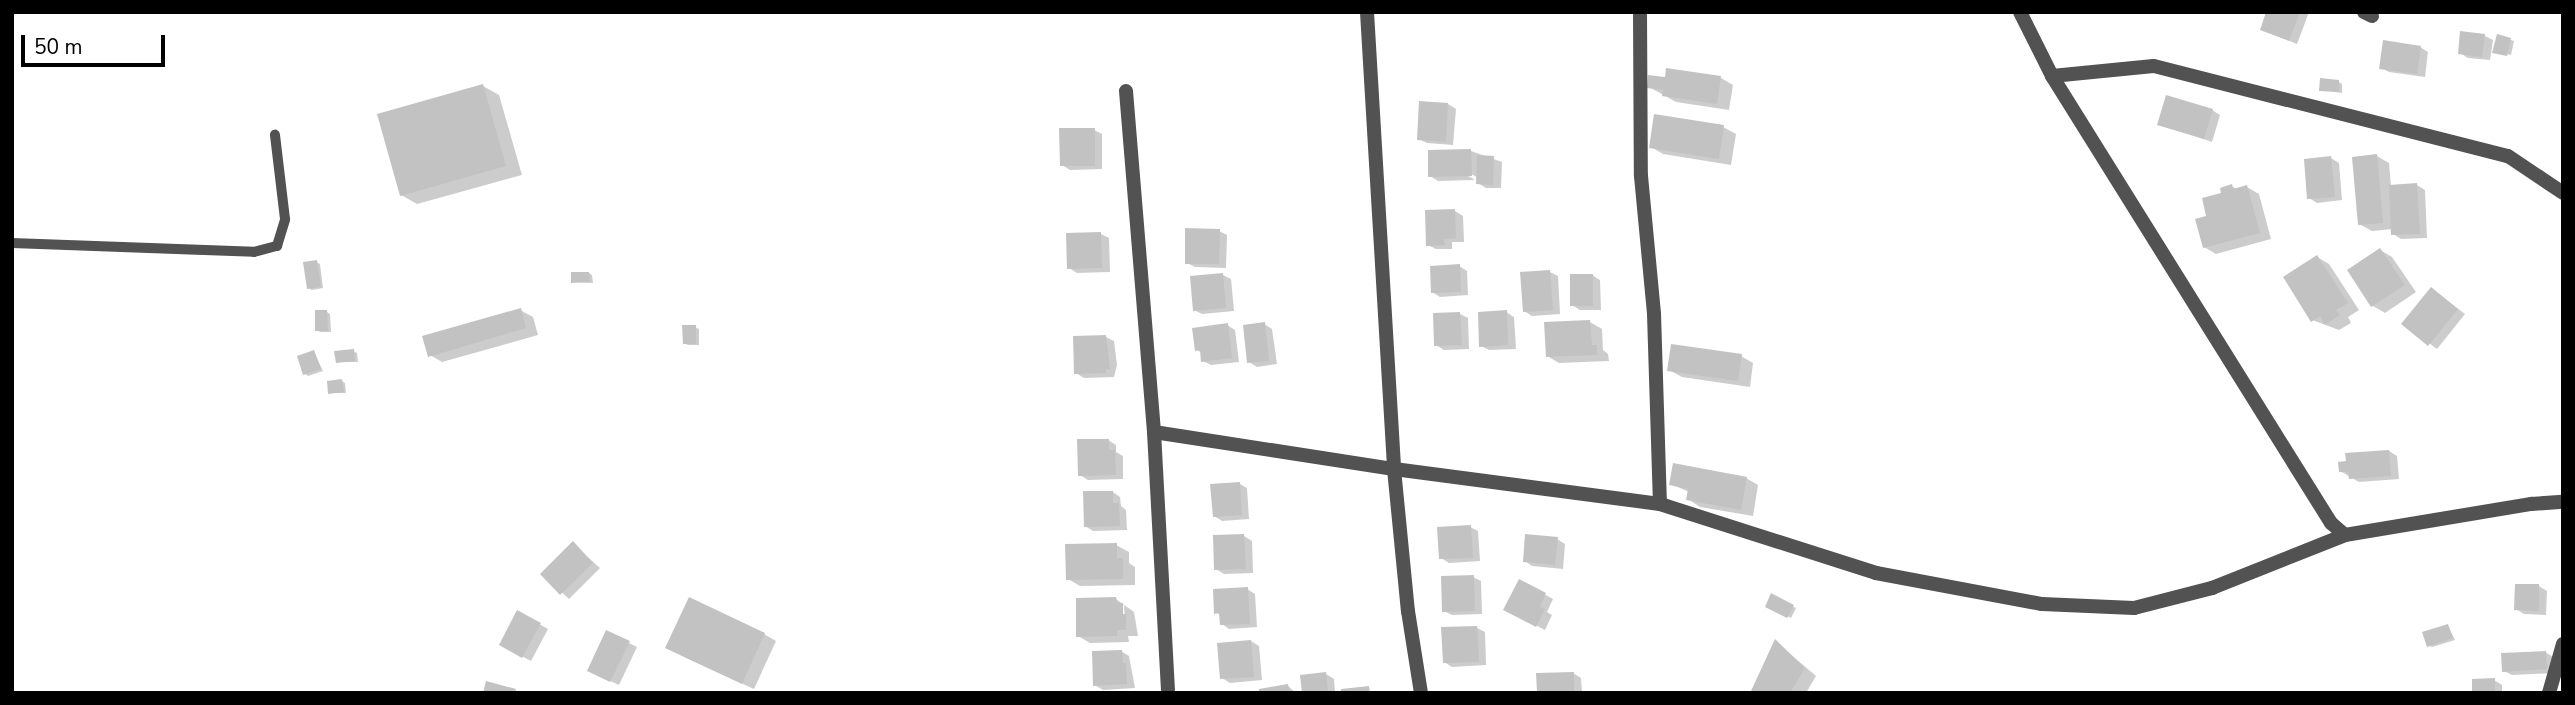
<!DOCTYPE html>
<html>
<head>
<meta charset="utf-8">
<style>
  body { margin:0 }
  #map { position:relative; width:2575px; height:705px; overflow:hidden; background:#fff; font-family:"Nunito Sans",sans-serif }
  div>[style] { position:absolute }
  .shadow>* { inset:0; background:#0003 }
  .building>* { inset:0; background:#c2c2c2 }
  .lane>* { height:10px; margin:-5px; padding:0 5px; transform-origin:5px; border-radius:5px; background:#525252 }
  .street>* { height:14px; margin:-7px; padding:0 7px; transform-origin:7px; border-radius:7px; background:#525252 }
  span { translate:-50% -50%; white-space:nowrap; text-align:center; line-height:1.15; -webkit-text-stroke:7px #fff; paint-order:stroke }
  .frame { position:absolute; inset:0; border:14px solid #000; pointer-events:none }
  .scale { position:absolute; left:21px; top:35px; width:144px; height:32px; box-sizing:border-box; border:4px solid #000; border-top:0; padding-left:9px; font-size:21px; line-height:24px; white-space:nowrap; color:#000; -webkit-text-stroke:5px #fff; paint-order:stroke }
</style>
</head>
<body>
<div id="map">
  <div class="shadow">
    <div style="clip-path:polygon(2268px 12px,2309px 12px,2297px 44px,2270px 33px)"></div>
    <div style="clip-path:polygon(2485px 36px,2493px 40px,2490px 60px,2468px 58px,2460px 53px)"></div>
    <div style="clip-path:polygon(2498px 36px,2514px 41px,2511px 55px,2496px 52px)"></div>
    <div style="clip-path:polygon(2420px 47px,2428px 52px,2425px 77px,2389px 72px,2381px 68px)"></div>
    <div style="clip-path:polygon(1721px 78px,1733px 85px,1729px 110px,1676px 102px,1649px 87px)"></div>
    <div style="clip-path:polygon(2339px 82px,2342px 84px,2342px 93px,2321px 90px)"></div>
    <div style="clip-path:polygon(483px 86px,499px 95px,522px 175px,417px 204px,401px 195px)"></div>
    <div style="clip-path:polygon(1448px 104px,1456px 109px,1453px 145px,1427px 143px,1419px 139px)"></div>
    <div style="clip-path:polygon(2212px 110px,2220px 115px,2212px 142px,2159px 124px)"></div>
    <div style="clip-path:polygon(1723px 127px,1736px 134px,1731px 165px,1663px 154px,1651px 147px)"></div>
    <div style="clip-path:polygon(1094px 130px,1102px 134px,1102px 169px,1070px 170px,1062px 165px)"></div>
    <div style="clip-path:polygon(1471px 151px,1502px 162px,1501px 188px,1486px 188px,1478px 183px,1478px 178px,1465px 170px,1463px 173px,1475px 180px,1438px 181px,1430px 176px)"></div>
    <div style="clip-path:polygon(2377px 156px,2389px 163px,2391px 186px,2417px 185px,2425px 190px,2427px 238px,2401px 239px,2393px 234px,2393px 229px,2372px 231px,2359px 224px)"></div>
    <div style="clip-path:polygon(2331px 158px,2339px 163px,2342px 200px,2317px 203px,2309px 198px)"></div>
    <div style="clip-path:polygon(2232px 186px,2238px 190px,2247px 187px,2259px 194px,2271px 239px,2216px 254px,2204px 247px,2209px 217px,2223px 194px)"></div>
    <div style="clip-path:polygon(1455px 211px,1463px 216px,1464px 242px,1452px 242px,1452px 249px,1436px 249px,1428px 245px)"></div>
    <div style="clip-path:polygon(1219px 231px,1227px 235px,1226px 268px,1195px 267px,1187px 263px)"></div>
    <div style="clip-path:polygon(1101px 234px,1109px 238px,1110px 272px,1077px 273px,1069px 268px)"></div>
    <div style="clip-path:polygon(2380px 250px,2392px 257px,2416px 292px,2385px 313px,2373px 306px,2349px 270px)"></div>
    <div style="clip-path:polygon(2317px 257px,2329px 264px,2359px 310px,2348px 317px,2351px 323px,2339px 330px,2312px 320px)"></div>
    <div style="clip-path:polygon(316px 262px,320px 264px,323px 288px,312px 290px,308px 288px)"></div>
    <div style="clip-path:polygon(1459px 266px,1467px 271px,1468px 295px,1440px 297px,1432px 292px)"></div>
    <div style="clip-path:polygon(1550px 272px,1558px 276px,1560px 314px,1532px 316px,1524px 311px)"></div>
    <div style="clip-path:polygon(589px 273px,592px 275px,593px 283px,573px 282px)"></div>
    <div style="clip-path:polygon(1223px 275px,1231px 279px,1234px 311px,1202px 314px,1194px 310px)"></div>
    <div style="clip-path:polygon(1592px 275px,1600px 280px,1601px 310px,1580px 310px,1572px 305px)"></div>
    <div style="clip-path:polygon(2432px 289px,2465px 314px,2437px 349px,2404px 324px)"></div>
    <div style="clip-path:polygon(520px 310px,533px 317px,538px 335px,442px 362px,430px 355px)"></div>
    <div style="clip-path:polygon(327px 312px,330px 314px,331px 332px,320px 332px,317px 330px)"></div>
    <div style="clip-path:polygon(1506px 312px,1514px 317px,1516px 349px,1489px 350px,1481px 346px)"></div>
    <div style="clip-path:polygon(1460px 314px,1468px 318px,1469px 349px,1444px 350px,1436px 345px)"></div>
    <div style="clip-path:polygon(1590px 322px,1602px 329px,1603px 350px,1608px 354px,1609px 361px,1559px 363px,1547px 356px)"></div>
    <div style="clip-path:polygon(1264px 324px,1272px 329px,1277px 364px,1257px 367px,1249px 362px)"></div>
    <div style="clip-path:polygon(1227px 325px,1235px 330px,1239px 362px,1211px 365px,1203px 361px,1202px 353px,1197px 350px)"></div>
    <div style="clip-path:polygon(695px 327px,699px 329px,699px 345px,688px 345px,684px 343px)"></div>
    <div style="clip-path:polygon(1106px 337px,1114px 341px,1117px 365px,1114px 377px,1084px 378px,1076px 373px)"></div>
    <div style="clip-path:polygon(353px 351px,357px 353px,358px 362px,338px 362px)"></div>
    <div style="clip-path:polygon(314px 352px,323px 371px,308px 376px,305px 374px)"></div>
    <div style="clip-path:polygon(1741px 356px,1753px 363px,1750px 387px,1682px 377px,1669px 370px)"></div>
    <div style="clip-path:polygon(342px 381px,345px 383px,346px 393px,330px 393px)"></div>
    <div style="clip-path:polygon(1108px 440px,1116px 445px,1116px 452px,1123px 456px,1123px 479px,1088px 480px,1080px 475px)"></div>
    <div style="clip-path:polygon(2389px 451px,2397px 456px,2399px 479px,2359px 482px,2340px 471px)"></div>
    <div style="clip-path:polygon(1746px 478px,1758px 485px,1753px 516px,1700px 507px,1688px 499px,1689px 492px,1671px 484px)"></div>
    <div style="clip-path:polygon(1240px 484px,1247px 488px,1249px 519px,1222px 521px,1214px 516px)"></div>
    <div style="clip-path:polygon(1113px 492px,1120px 497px,1121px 506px,1126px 510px,1127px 530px,1093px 531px,1085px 526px)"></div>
    <div style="clip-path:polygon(1470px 527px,1478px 531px,1480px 561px,1449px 563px,1441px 558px)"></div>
    <div style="clip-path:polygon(1244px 536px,1252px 541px,1253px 573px,1224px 574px,1216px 569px)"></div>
    <div style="clip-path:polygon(1557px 539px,1565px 544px,1563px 569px,1532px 566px,1525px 561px)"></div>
    <div style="clip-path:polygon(573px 544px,600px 568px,569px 599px,542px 574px)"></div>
    <div style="clip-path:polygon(1116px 545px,1129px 552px,1129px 563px,1135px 567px,1135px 585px,1080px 586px,1068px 579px)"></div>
    <div style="clip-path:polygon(1473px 577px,1481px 581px,1482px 614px,1452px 615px,1444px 611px)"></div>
    <div style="clip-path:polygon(1520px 581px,1553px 599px,1547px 612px,1552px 615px,1545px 630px,1514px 614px)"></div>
    <div style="clip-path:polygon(2539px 586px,2547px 591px,2546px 615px,2524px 614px,2516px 609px)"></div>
    <div style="clip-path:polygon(1247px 589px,1255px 594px,1257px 627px,1229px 629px,1222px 624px,1221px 615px,1216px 613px)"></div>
    <div style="clip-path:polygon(1772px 596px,1796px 608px,1791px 618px,1767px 606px)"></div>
    <div style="clip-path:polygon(evenodd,1116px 599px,1134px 612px,1138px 636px,1128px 636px,1129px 642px,1090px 643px,1078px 636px,1116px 599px,1121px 605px,1124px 605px,1125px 622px,1121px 605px)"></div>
    <div style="clip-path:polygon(518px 612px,548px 629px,531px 661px,501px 645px)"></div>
    <div style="clip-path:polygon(2448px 626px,2455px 640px,2432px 647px,2428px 645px)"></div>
    <div style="clip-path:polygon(1477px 628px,1485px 632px,1486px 665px,1452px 667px,1444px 662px)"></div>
    <div style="clip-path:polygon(764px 634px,776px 641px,754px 689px,680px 655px)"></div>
    <div style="clip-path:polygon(1251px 641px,1259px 646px,1262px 680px,1230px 683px,1222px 678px)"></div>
    <div style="clip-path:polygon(1776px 642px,1816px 676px,1806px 693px,1757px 693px)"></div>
    <div style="clip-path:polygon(629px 643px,637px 647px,619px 685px,597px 675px)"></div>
    <div style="clip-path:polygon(1121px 651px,1129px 656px,1135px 688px,1103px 690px,1095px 685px)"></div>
    <div style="clip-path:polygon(2545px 652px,2553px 657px,2554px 673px,2512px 675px,2504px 671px)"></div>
    <div style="clip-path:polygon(1573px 673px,1581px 678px,1582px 693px,1539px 693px)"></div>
    <div style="clip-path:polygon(1326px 674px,1334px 679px,1335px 693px,1304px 693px)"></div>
    <div style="clip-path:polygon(2494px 680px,2502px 685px,2502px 693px,2474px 693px)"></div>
    <div style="clip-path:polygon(1288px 686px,1296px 693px,1261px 693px)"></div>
  </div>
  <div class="building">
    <div style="clip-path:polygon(2266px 12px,2300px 12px,2289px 41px,2260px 30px)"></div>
    <div style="clip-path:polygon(2460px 31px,2485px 34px,2482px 57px,2458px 54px)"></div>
    <div style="clip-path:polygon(2497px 34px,2511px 38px,2507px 56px,2492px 53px)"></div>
    <div style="clip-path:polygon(2383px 40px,2421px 46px,2417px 74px,2379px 69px)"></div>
    <div style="clip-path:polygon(1666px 68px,1721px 76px,1717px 104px,1662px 96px,1663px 90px,1647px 88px,1648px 75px,1665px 77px)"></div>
    <div style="clip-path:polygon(2320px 78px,2339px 80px,2339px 92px,2319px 91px)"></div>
    <div style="clip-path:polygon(483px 84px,506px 166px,400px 196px,377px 114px)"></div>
    <div style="clip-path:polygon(2166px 95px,2213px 109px,2204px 139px,2157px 125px)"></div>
    <div style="clip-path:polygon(1419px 101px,1448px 103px,1446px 142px,1417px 140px)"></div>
    <div style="clip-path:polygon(1654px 114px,1724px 125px,1719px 159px,1649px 148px)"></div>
    <div style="clip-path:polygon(1059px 128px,1095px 128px,1095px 166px,1060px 166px)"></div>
    <div style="clip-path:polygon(1471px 149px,1472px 176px,1428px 177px,1428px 150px)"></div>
    <div style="clip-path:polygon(2377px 154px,2383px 223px,2358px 225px,2352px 157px)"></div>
    <div style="clip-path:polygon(1477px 155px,1494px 156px,1493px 185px,1476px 184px)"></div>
    <div style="clip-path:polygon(2331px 156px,2335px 197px,2307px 199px,2304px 159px)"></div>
    <div style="clip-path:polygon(2417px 183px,2420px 234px,2391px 235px,2389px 185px)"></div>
    <div style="clip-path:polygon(2232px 184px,2233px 189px,2247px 185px,2260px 233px,2203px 248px,2195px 219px,2206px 216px,2202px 198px,2221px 193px,2220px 188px)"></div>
    <div style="clip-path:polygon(1455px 209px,1456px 238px,1444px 239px,1445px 245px,1426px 246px,1425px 210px)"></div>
    <div style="clip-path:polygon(1185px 228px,1220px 229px,1219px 264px,1185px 264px)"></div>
    <div style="clip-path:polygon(1101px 232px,1102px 268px,1067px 269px,1066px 233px)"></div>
    <div style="clip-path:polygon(2380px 248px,2405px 285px,2371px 307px,2347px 270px)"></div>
    <div style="clip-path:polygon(2317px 255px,2348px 303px,2336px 310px,2340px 315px,2325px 325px,2320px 316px,2311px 322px,2283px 277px)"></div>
    <div style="clip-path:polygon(317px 260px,321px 287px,307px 289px,303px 262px)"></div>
    <div style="clip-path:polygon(1460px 264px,1461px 292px,1431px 293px,1430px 266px)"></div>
    <div style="clip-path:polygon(1550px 270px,1553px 310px,1523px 312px,1520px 272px)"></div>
    <div style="clip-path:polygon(571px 272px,589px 272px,590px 282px,571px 283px)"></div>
    <div style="clip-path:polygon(1223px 273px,1226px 308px,1193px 311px,1190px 276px)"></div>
    <div style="clip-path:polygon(1570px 274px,1593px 274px,1593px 306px,1570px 306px)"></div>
    <div style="clip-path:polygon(2431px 287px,2458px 309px,2428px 346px,2401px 324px)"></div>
    <div style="clip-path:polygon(521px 308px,526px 328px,428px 357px,422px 336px)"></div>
    <div style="clip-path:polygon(315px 310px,327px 310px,328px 331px,315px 331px)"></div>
    <div style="clip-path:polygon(1507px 310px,1508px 345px,1479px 347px,1478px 312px)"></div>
    <div style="clip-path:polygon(1460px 312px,1462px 345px,1434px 346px,1433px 313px)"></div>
    <div style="clip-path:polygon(1590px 320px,1592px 345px,1597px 345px,1597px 355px,1546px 357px,1544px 322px)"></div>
    <div style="clip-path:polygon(1265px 322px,1269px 361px,1247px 363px,1243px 325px)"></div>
    <div style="clip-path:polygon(1228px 323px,1232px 358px,1201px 362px,1200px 350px,1195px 351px,1192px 328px)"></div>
    <div style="clip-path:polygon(682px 325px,696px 325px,696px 344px,683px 344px)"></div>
    <div style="clip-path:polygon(1106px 335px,1110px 369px,1106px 369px,1106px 373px,1074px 374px,1073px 336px)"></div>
    <div style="clip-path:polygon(1671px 344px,1742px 354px,1738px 381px,1667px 371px)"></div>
    <div style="clip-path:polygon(354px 349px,355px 361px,336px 363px,334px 351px)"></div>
    <div style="clip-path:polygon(314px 350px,321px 369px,303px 375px,297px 356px)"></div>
    <div style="clip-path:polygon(342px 379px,344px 392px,328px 394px,327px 381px)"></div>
    <div style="clip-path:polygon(1077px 439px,1109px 439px,1109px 450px,1115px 450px,1116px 475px,1078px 476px)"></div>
    <div style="clip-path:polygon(2389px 450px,2391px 476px,2349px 479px,2348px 472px,2339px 472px,2338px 462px,2346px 461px,2345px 453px)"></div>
    <div style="clip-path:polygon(1673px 463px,1747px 477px,1741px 510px,1686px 500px,1688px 489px,1669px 485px)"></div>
    <div style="clip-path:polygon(1240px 482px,1242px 515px,1213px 517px,1210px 484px)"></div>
    <div style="clip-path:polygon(1083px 491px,1113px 491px,1113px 503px,1119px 503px,1120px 526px,1084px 527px)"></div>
    <div style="clip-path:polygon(1471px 525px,1473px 558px,1439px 559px,1437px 527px)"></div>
    <div style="clip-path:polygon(1244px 534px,1246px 569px,1214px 570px,1213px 535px)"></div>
    <div style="clip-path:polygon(1525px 534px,1558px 537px,1555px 565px,1523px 562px)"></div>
    <div style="clip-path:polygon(573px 541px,593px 563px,560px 595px,540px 574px)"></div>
    <div style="clip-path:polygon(1117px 543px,1117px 558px,1123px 558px,1123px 579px,1066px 580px,1065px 544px)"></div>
    <div style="clip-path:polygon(1474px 575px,1475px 611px,1442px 612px,1441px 576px)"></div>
    <div style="clip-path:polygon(1519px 579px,1546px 593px,1540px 607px,1545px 609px,1536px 627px,1503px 610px)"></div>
    <div style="clip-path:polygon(2515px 584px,2539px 584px,2539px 611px,2514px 610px)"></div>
    <div style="clip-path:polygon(1248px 587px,1250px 624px,1220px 625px,1219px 613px,1214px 614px,1213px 589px)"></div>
    <div style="clip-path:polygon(1771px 593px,1794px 605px,1787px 618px,1765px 607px)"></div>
    <div style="clip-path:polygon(689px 597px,765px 633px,742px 684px,665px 648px)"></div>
    <div style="clip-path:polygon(1116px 597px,1117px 603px,1123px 603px,1123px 614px,1126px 614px,1126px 630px,1117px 630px,1117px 636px,1076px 637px,1076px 598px)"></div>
    <div style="clip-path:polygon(517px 610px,541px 623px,522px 658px,499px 645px)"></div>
    <div style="clip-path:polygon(2448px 624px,2453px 638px,2427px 647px,2422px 632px)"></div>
    <div style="clip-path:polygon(1477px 626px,1479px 662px,1443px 663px,1441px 627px)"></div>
    <div style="clip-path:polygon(606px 630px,630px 641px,610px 682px,587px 671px)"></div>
    <div style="clip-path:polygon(1775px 639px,1805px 668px,1790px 693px,1753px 693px,1751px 691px)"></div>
    <div style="clip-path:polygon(1251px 640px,1254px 677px,1220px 679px,1217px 643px)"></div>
    <div style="clip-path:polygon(1122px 650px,1123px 663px,1126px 663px,1127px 684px,1093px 686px,1092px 651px)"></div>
    <div style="clip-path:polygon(2546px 651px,2547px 669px,2502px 672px,2501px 653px)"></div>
    <div style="clip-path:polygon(1326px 672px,1328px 693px,1302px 693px,1300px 675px)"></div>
    <div style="clip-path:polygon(1574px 672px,1574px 693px,1537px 693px,1536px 673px)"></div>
    <div style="clip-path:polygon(2495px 678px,2495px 693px,2472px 693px,2472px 679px)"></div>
    <div style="clip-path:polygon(486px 681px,516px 689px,515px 693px,483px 693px)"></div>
    <div style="clip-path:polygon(1288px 684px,1290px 693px,1259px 693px,1259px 689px)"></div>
    <div style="clip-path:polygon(1369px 686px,1370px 693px,1341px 693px,1341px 689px)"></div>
  </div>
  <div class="lane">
    <div style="left:12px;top:243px;width:242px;rotate:2.1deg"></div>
    <div style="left:254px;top:252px;width:24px;rotate:-15deg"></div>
    <div style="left:277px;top:246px;width:28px;rotate:-73deg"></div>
    <div style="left:285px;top:219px;width:85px;rotate:-96.8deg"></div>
  </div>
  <div class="street">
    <div style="left:1367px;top:12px;width:458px;rotate:86.6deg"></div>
    <div style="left:1394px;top:469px;width:143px;rotate:84.4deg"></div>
    <div style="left:1408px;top:611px;width:83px;rotate:81deg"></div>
    <div style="left:1640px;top:12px;width:164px;rotate:89.7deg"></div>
    <div style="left:1641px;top:176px;width:139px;rotate:84.6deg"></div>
    <div style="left:1654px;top:314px;width:190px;rotate:88.2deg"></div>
    <div style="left:2020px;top:12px;width:72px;rotate:63.4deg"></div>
    <div style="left:2052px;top:76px;width:527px;rotate:58.03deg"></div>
    <div style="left:2331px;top:523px;width:18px;rotate:41deg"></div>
    <div style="left:2345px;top:535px;width:189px;rotate:-9.5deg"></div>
    <div style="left:2531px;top:504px;width:32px;rotate:-4deg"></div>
    <div style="left:2364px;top:12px;width:9px;rotate:27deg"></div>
    <div style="left:2052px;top:76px;width:102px;rotate:-5.6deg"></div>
    <div style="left:2154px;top:66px;width:365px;rotate:14.3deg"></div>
    <div style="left:2508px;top:156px;width:66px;rotate:33.9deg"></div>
    <div style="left:1126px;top:91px;width:342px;rotate:85.3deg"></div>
    <div style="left:1154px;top:432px;width:261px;rotate:86.9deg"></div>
    <div style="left:1154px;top:432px;width:243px;rotate:8.8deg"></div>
    <div style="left:1394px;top:469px;width:268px;rotate:7.5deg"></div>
    <div style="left:1660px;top:504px;width:227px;rotate:17.7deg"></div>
    <div style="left:1876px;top:573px;width:169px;rotate:10.6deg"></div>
    <div style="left:2042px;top:604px;width:92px;rotate:2.5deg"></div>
    <div style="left:2134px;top:608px;width:81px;rotate:-14.4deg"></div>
    <div style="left:2212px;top:588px;width:143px;rotate:-21.7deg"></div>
    <div style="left:2549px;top:693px;width:51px;rotate:-74.1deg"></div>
  </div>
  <div class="frame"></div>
  <div class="scale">50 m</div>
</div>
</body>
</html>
